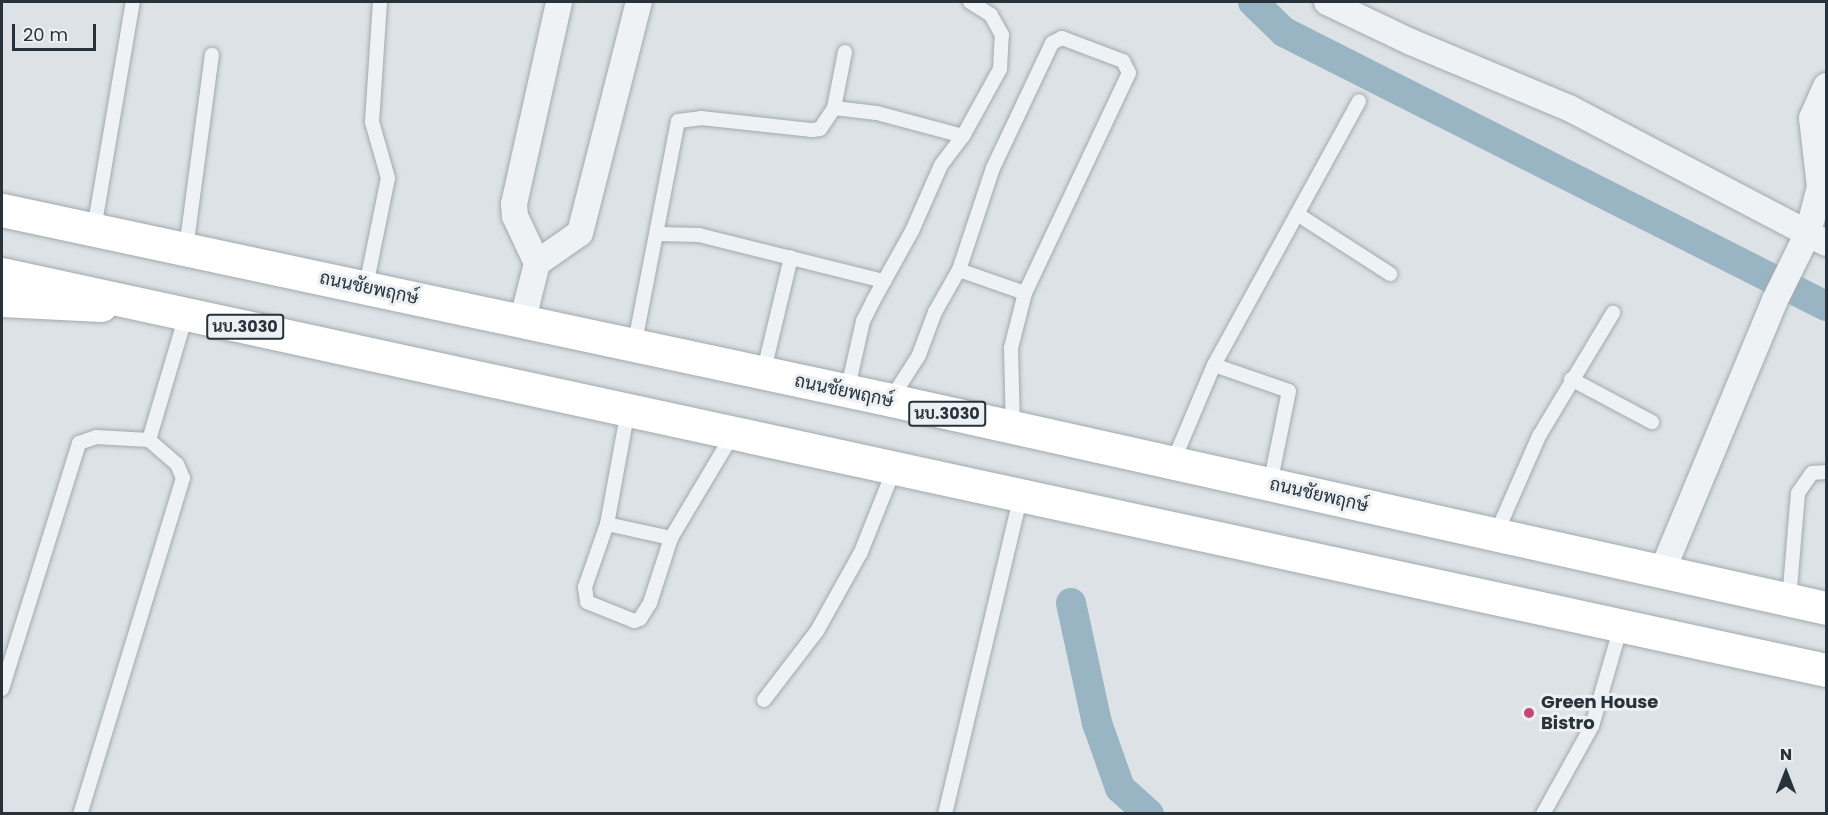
<!DOCTYPE html>
<html>
<head>
<meta charset="utf-8">
<style>
  body { margin:0 }
  #map { position:relative; width:1828px; height:815px; overflow:hidden; background:#dce2e5; font-family:Poppins,Sarabun,sans-serif }
  div>[style] { position:absolute }
  .canal>* { height:30px; margin:-15px; padding:0 15px; transform-origin:15px; border-radius:15px; background:#99b5c4 }
  .roads { filter:drop-shadow(0 0 2px #a2aaaf) drop-shadow(0 0 2px #a2aaaf) }
  .service>* { height:14px; margin:-7px; padding:0 7px; transform-origin:7px; border-radius:7px; background:#eff2f4 }
  .minor>* { height:26px; margin:-13px; padding:0 13px; transform-origin:13px; border-radius:13px; background:#eff2f4 }
  .secondary>* { height:33px; margin:-16.5px; padding:0 16.5px; transform-origin:16.5px; border-radius:16.5px; background:#fff }
  .primary>* { height:33px; margin:-16.5px; padding:0 16.5px; transform-origin:16.5px; border-radius:16.5px; background:#fff }
  .dots>* { width:16px; height:16px; translate:-50% -50%; box-sizing:border-box; border:3px solid #ecf0f3; border-radius:50% }
  span { translate:-50% -50%; white-space:nowrap; text-align:center; line-height:1.15; -webkit-text-stroke:6px #ecf0f3; paint-order:stroke }
  .shield-label span { padding:2px 4px; background:#ecf0f3; border:2px solid; border-radius:4px; -webkit-text-stroke-width:0 }
  .shield-label { font-size:16px; color:#27323b; font-weight:700 }
  .street-label { font-size:18px; color:#27323b }
  .poi-label { font-size:18px; color:#27323b; font-weight:700 }
  .left { translate:0 -50%; text-align:left }
  .frame { position:absolute; inset:0; border:3px solid #27323b; pointer-events:none }
  .north { position:absolute; left:1756px; top:743px; width:60px; height:60px; -webkit-text-stroke:4px #ecf0f3; paint-order:stroke; rotate:0deg; font-size:16px; font-weight:700; line-height:24px; text-align:center; color:#27323b }
  .north::after { content:''; display:block; margin:auto; width:21px; height:27px; background:#27323b; clip-path:polygon(50% 0,100% 100%,50% 72%,0 100%) }
  .scale { position:absolute; left:12px; top:24px; width:84px; height:27px; box-sizing:border-box; border:3px solid #27323b; border-top:0; padding-left:8px; font-size:18px; line-height:21px; white-space:nowrap; color:#27323b; -webkit-text-stroke:4px #ecf0f3; paint-order:stroke }
</style>
</head>
<body>
<div id="map">
  <div class="canal">
    <div style="left:1253px;top:2px;width:43px;rotate:44.1deg"></div>
    <div style="left:1284px;top:32px;width:607px;rotate:26.82deg"></div>
    <div style="left:1071px;top:603px;width:123px;rotate:77.8deg"></div>
    <div style="left:1097px;top:723px;width:69px;rotate:70.5deg"></div>
    <div style="left:1120px;top:788px;width:39px;rotate:42deg"></div>
  </div>
  <div class="roads">
    <div class="service">
      <div style="left:834px;top:108px;width:57px;rotate:-78.9deg"></div>
      <div style="left:1297px;top:214px;width:111px;rotate:32.8deg"></div>
      <div style="left:94px;top:229px;width:230px;rotate:-80.3deg"></div>
      <div style="left:658px;top:234px;width:41px;rotate:1.4deg"></div>
      <div style="left:699px;top:235px;width:191px;rotate:14deg"></div>
      <div style="left:186px;top:249px;width:196px;rotate:-82.4deg"></div>
      <div style="left:959px;top:270px;width:70px;rotate:19.2deg"></div>
      <div style="left:1025px;top:293px;width:57px;rotate:104.3deg"></div>
      <div style="left:1011px;top:348px;width:81px;rotate:88.6deg"></div>
      <div style="left:366px;top:286px;width:110px;rotate:-78.5deg"></div>
      <div style="left:388px;top:178px;width:58px;rotate:-105.9deg"></div>
      <div style="left:372px;top:122px;width:120px;rotate:-86.2deg"></div>
      <div style="left:634px;top:347px;width:230px;rotate:-79deg"></div>
      <div style="left:678px;top:121px;width:23px;rotate:-7deg"></div>
      <div style="left:701px;top:118px;width:112px;rotate:6.2deg"></div>
      <div style="left:812px;top:130px;width:8px;rotate:-7deg"></div>
      <div style="left:820px;top:129px;width:25px;rotate:-56deg"></div>
      <div style="left:834px;top:108px;width:43px;rotate:6.6deg"></div>
      <div style="left:877px;top:113px;width:89px;rotate:15deg"></div>
      <div style="left:1214px;top:365px;width:79px;rotate:19.1deg"></div>
      <div style="left:1289px;top:391px;width:95px;rotate:101.5deg"></div>
      <div style="left:763px;top:374px;width:120px;rotate:-76.5deg"></div>
      <div style="left:1571px;top:379px;width:92px;rotate:28deg"></div>
      <div style="left:847px;top:392px;width:73px;rotate:-77.3deg"></div>
      <div style="left:863px;top:321px;width:22px;rotate:-63deg"></div>
      <div style="left:873px;top:301px;width:80px;rotate:-60.9deg"></div>
      <div style="left:912px;top:231px;width:72px;rotate:-66.3deg"></div>
      <div style="left:941px;top:165px;width:36px;rotate:-53deg"></div>
      <div style="left:963px;top:136px;width:77px;rotate:-61.1deg"></div>
      <div style="left:1000px;top:69px;width:34px;rotate:-87deg"></div>
      <div style="left:1002px;top:35px;width:23px;rotate:-119deg"></div>
      <div style="left:991px;top:15px;width:25px;rotate:-148deg"></div>
      <div style="left:891px;top:399px;width:52px;rotate:-57.5deg"></div>
      <div style="left:919px;top:355px;width:46px;rotate:-69.6deg"></div>
      <div style="left:935px;top:312px;width:48px;rotate:-60.3deg"></div>
      <div style="left:959px;top:270px;width:108px;rotate:-71.6deg"></div>
      <div style="left:993px;top:168px;width:138px;rotate:-64.7deg"></div>
      <div style="left:1052px;top:43px;width:11px;rotate:-27deg"></div>
      <div style="left:1062px;top:38px;width:65px;rotate:20.7deg"></div>
      <div style="left:1123px;top:61px;width:13px;rotate:63deg"></div>
      <div style="left:1129px;top:73px;width:243px;rotate:115.3deg"></div>
      <div style="left:628px;top:410px;width:116px;rotate:100.4deg"></div>
      <div style="left:607px;top:524px;width:67px;rotate:109.2deg"></div>
      <div style="left:585px;top:587px;width:15px;rotate:82deg"></div>
      <div style="left:587px;top:602px;width:51px;rotate:22deg"></div>
      <div style="left:634px;top:621px;width:6px;rotate:-18deg"></div>
      <div style="left:640px;top:619px;width:19px;rotate:-58deg"></div>
      <div style="left:650px;top:603px;width:68px;rotate:-72.1deg"></div>
      <div style="left:671px;top:538px;width:121px;rotate:-59.2deg"></div>
      <div style="left:149px;top:440px;width:130px;rotate:-73.5deg"></div>
      <div style="left:1173px;top:462px;width:105px;rotate:-67.1deg"></div>
      <div style="left:1214px;top:365px;width:301px;rotate:-61.2deg"></div>
      <div style="left:607px;top:524px;width:66px;rotate:12.3deg"></div>
      <div style="left:1496px;top:534px;width:107px;rotate:-66.3deg"></div>
      <div style="left:1539px;top:436px;width:144px;rotate:-59deg"></div>
      <div style="left:1789px;top:600px;width:107px;rotate:-85.2deg"></div>
      <div style="left:1798px;top:493px;width:24px;rotate:-55deg"></div>
      <div style="left:1812px;top:473px;width:14px;rotate:-4deg"></div>
      <div style="left:2px;top:689px;width:258px;rotate:-72.6deg"></div>
      <div style="left:79px;top:443px;width:18px;rotate:-19deg"></div>
      <div style="left:96px;top:437px;width:53px;rotate:3.2deg"></div>
      <div style="left:149px;top:440px;width:37px;rotate:41deg"></div>
      <div style="left:177px;top:464px;width:15px;rotate:67deg"></div>
      <div style="left:183px;top:478px;width:351px;rotate:107deg"></div>
      <div style="left:764px;top:700px;width:87px;rotate:-52.5deg"></div>
      <div style="left:817px;top:631px;width:90px;rotate:-60.9deg"></div>
      <div style="left:861px;top:552px;width:92px;rotate:-68.2deg"></div>
      <div style="left:945px;top:814px;width:328px;rotate:-76.6deg"></div>
      <div style="left:1543px;top:814px;width:101px;rotate:-60.9deg"></div>
      <div style="left:1592px;top:726px;width:104px;rotate:-73.8deg"></div>
    </div>
    <div class="minor">
      <div style="left:1327px;top:2px;width:93px;rotate:25.5deg"></div>
      <div style="left:1411px;top:42px;width:171px;rotate:22.7deg"></div>
      <div style="left:1569px;top:108px;width:290px;rotate:27.7deg"></div>
      <div style="left:537px;top:263px;width:52px;rotate:-34.9deg"></div>
      <div style="left:580px;top:233px;width:238px;rotate:-75.7deg"></div>
      <div style="left:522px;top:323px;width:62px;rotate:-76deg"></div>
      <div style="left:537px;top:263px;width:52px;rotate:-115.1deg"></div>
      <div style="left:515px;top:216px;width:12px;rotate:-95deg"></div>
      <div style="left:514px;top:204px;width:207px;rotate:-77.4deg"></div>
      <div style="left:1661px;top:574px;width:297px;rotate:-67.4deg"></div>
      <div style="left:1775px;top:300px;width:75px;rotate:-63.8deg"></div>
      <div style="left:1808px;top:233px;width:48px;rotate:-75.4deg"></div>
      <div style="left:1820px;top:187px;width:69px;rotate:-96.6deg"></div>
      <div style="left:1812px;top:118px;width:35px;rotate:-66deg"></div>
    </div>
    <div class="secondary">
      <div style="left:2px;top:300px;width:99px;rotate:2.9deg"></div>
    </div>
    <div class="primary">
      <div style="left:2px;top:210px;width:909px;rotate:12.06deg"></div>
      <div style="left:891px;top:400px;width:958px;rotate:12.54deg"></div>
      <div style="left:2px;top:274px;width:1866px;rotate:12.25deg"></div>
    </div>
  </div>
  <div class="dots">
    <div style="left:1529px;top:713px;background:#c4486f"></div>
  </div>
  <div class="shield-label">
    <span style="left:245px;top:327px">นบ.3030</span>
    <span style="left:947px;top:414px">นบ.3030</span>
  </div>
  <div class="street-label">
    <span style="left:369px;top:288px;rotate:12deg">ถนนชัยพฤกษ์</span>
    <span style="left:844px;top:391px;rotate:12deg">ถนนชัยพฤกษ์</span>
    <span style="left:1319px;top:495px;rotate:13deg">ถนนชัยพฤกษ์</span>
  </div>
  <div class="poi-label">
    <span class="left" style="left:1541px;top:713px">Green House<br>Bistro</span>
  </div>
  <div class="frame"></div>
  <div class="north">N</div>
  <div class="scale">20 m</div>
</div>
</body>
</html>
